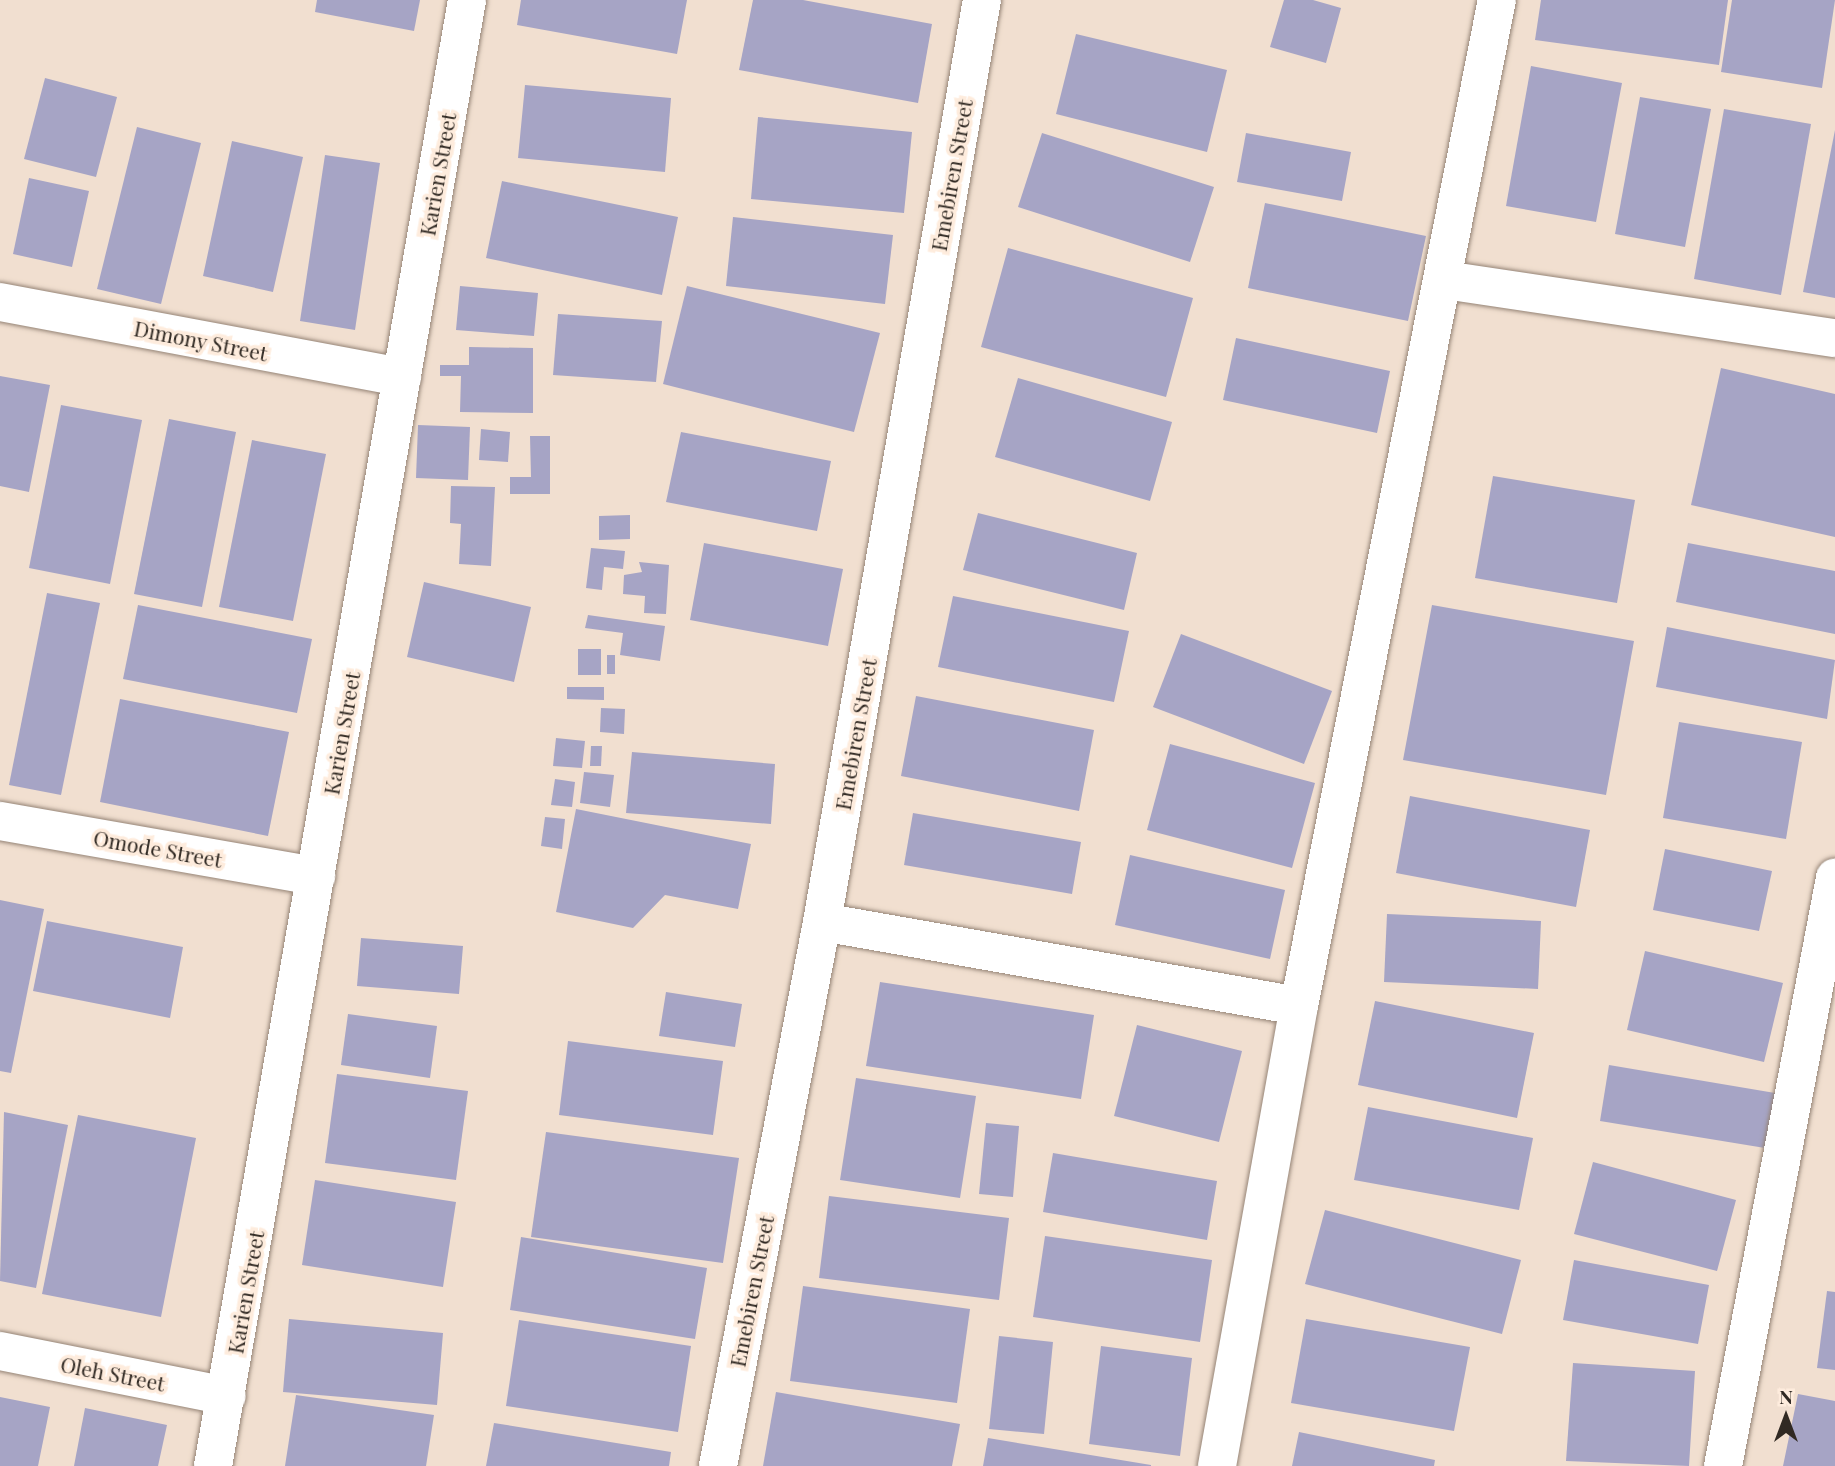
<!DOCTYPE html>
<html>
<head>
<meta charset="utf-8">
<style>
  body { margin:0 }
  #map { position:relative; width:1835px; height:1466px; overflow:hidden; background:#f1dfd0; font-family:"Playfair Display",serif }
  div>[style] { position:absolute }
  .building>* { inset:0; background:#a6a4c5 }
  .roads { filter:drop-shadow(0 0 2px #958476) drop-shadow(0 0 2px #958476) }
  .minor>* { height:38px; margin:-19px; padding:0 19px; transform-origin:19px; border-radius:19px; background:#fff }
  span { translate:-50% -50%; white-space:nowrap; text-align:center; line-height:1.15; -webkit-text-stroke:7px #feecdd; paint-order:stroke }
  .street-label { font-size:21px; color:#302923 }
  .north { position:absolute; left:1751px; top:1382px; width:70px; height:70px; -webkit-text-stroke:5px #feecdd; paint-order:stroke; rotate:0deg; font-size:19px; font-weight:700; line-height:28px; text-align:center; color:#302923 }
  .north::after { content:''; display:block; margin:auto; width:24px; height:32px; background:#302923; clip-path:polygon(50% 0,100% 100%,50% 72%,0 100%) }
</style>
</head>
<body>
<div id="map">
  <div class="building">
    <div style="clip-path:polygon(317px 0,420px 0,414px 31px,315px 12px)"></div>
    <div style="clip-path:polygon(521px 0,687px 0,677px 54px,517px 25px)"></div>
    <div style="clip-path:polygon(753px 0,803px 0,932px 24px,918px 103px,739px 70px)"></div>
    <div style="clip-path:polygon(1284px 0,1313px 0,1341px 8px,1326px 63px,1270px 47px)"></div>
    <div style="clip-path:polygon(1541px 0,1728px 0,1719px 65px,1535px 40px)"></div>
    <div style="clip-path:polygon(1732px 0,1835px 0,1822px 88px,1721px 72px)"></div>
    <div style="clip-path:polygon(1076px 34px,1227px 70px,1207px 152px,1056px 114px)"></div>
    <div style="clip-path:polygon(1531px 66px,1622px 83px,1596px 222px,1506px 206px)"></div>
    <div style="clip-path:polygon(45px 78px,117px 97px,96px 177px,24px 159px)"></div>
    <div style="clip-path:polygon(525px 85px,671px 98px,665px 172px,518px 158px)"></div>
    <div style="clip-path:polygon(1640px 97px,1711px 109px,1685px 247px,1615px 234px)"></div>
    <div style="clip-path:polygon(1724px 109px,1811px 124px,1781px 295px,1694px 279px)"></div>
    <div style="clip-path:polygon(758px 117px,912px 132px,904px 213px,751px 199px)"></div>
    <div style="clip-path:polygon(137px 127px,201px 143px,161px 304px,97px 289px)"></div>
    <div style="clip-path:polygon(1835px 130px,1835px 298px,1803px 292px)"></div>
    <div style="clip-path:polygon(1042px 133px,1214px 187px,1190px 262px,1018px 207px)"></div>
    <div style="clip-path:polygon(1246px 133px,1351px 152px,1342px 201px,1237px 182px)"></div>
    <div style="clip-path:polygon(232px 141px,303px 157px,273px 292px,203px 276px)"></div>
    <div style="clip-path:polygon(325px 155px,380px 163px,355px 330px,300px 321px)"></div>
    <div style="clip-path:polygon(29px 178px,89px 191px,72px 267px,13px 254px)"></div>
    <div style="clip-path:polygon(502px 181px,678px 217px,662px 295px,486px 258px)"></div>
    <div style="clip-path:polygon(1265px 203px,1426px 236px,1408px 321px,1248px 288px)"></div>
    <div style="clip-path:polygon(733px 217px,893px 235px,885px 304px,726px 286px)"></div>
    <div style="clip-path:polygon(1008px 248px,1193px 298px,1166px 397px,981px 347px)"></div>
    <div style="clip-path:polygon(460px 286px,538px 293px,534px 336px,456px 330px)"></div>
    <div style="clip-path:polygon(687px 286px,880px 333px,854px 432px,663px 384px)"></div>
    <div style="clip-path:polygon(558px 314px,662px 321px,656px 382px,553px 375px)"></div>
    <div style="clip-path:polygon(1236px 338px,1390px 371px,1377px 433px,1223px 400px)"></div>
    <div style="clip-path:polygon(469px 347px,533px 348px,533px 413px,460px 412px,461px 376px,440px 376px,440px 365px,469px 365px)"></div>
    <div style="clip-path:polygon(1721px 368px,1835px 394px,1835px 537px,1691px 505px)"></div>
    <div style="clip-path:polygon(0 376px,50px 385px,29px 492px,0 486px)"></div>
    <div style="clip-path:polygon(1018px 378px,1172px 422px,1150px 501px,995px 457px)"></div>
    <div style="clip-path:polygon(61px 405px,142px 420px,110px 584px,29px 568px)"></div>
    <div style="clip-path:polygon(169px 419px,236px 432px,202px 607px,134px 594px)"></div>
    <div style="clip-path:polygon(418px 425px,470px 427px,468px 480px,416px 478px)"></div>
    <div style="clip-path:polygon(481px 429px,510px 432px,508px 462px,479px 460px)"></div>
    <div style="clip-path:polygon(681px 432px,831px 461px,817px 531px,666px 502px)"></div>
    <div style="clip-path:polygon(530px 436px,550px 436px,550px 494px,510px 494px,510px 477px,531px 477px)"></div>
    <div style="clip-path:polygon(252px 440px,326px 454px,293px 621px,219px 607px)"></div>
    <div style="clip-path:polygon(1493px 476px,1635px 500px,1617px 603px,1475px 578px)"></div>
    <div style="clip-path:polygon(451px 486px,495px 487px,491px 566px,459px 564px,461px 524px,450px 523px)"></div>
    <div style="clip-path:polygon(978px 513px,1137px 553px,1124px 610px,963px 570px)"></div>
    <div style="clip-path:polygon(630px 515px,630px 539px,599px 540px,599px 516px)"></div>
    <div style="clip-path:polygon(704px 543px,843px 569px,828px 646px,690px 620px)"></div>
    <div style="clip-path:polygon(1688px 543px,1835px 571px,1835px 634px,1676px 602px)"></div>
    <div style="clip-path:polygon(591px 548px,625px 551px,623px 569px,604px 567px,602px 590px,586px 588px)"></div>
    <div style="clip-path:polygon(639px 562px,669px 565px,666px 614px,644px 613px,645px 596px,623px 594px,624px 575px,642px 572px)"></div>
    <div style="clip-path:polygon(424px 582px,531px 607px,514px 682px,407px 657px)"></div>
    <div style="clip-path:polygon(47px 593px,100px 603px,61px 795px,9px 785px)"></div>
    <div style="clip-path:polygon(953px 596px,1129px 631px,1114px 702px,938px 667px)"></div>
    <div style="clip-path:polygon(138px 605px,312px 639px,297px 713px,123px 679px)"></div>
    <div style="clip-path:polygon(1432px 605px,1634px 641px,1606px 795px,1403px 760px)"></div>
    <div style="clip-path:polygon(588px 615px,665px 626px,660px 661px,620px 655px,623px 633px,585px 628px)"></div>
    <div style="clip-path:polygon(1667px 627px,1835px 660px,1827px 719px,1656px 687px)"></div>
    <div style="clip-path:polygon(1181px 634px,1332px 691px,1304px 764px,1153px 707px)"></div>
    <div style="clip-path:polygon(578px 649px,601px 649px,601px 675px,578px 675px)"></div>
    <div style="clip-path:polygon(607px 655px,615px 655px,615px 674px,607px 674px)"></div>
    <div style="clip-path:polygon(567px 687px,604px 687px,604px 700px,567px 699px)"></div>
    <div style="clip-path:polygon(916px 696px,1094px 730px,1079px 811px,901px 776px)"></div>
    <div style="clip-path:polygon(120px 699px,289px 732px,268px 836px,100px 802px)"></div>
    <div style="clip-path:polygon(601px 708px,625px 709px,624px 734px,600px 732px)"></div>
    <div style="clip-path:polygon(1679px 722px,1802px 742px,1786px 839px,1663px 818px)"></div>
    <div style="clip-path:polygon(556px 738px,585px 741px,582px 768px,553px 766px)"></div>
    <div style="clip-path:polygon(1170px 744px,1315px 783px,1292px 868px,1147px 830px)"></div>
    <div style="clip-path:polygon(591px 746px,602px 746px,601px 766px,590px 766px)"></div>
    <div style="clip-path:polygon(632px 752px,775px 764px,771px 824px,626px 813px)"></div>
    <div style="clip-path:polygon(584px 772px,614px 775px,610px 807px,580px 803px)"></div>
    <div style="clip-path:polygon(555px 779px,575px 782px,572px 807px,551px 805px)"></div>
    <div style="clip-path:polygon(1410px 796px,1590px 830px,1576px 907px,1396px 873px)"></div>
    <div style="clip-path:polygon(576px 809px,751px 844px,738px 909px,665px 895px,633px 928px,556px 912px)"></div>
    <div style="clip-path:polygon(913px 813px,1081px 842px,1072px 894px,904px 865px)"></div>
    <div style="clip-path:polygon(545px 817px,565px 819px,562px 849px,541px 846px)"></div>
    <div style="clip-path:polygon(1665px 849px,1772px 871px,1759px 931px,1653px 910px)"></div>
    <div style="clip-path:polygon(1130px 855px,1285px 890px,1270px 959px,1115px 925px)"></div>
    <div style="clip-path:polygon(0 900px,44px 909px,11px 1073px,0 1071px)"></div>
    <div style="clip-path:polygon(1387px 914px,1541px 921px,1538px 989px,1384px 982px)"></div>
    <div style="clip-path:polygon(47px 921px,183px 947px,170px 1018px,33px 991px)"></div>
    <div style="clip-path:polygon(361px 938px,463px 946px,459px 994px,357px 986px)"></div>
    <div style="clip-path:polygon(1645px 951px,1783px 983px,1764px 1062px,1627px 1030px)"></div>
    <div style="clip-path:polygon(880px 982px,1094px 1015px,1081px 1099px,866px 1066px)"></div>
    <div style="clip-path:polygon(666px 992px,742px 1004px,735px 1047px,659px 1036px)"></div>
    <div style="clip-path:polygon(1375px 1001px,1534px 1033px,1517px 1118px,1358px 1085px)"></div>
    <div style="clip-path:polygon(348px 1014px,437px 1026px,430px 1078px,341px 1065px)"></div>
    <div style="clip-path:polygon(1137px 1025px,1242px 1051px,1219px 1142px,1114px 1116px)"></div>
    <div style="clip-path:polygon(568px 1041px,723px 1061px,713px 1135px,559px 1115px)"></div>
    <div style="clip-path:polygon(1609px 1065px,1775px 1093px,1765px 1148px,1600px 1121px)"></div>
    <div style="clip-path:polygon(337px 1074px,468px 1091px,456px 1180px,325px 1163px)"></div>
    <div style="clip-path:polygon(856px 1078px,976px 1096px,960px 1198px,840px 1180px)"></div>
    <div style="clip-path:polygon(1368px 1107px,1533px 1138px,1519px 1210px,1354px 1180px)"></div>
    <div style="clip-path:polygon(4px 1112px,68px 1125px,36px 1288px,0 1281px)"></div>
    <div style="clip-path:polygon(78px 1115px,196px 1138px,161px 1317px,42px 1294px)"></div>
    <div style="clip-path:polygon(986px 1123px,1019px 1126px,1013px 1197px,979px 1194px)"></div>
    <div style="clip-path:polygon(546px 1132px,739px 1158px,723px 1263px,531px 1237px)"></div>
    <div style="clip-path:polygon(1053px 1153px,1217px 1181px,1207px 1240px,1043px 1212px)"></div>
    <div style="clip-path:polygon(1593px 1162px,1736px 1200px,1717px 1271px,1574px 1234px)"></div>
    <div style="clip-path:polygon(315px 1180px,456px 1202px,443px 1287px,302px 1265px)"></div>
    <div style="clip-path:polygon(829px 1196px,1009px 1218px,999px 1300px,819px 1278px)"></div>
    <div style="clip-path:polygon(1325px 1210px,1521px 1260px,1502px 1334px,1305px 1284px)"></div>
    <div style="clip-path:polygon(1045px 1236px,1212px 1260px,1200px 1342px,1033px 1317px)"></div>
    <div style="clip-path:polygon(521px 1237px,707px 1268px,695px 1339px,510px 1310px)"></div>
    <div style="clip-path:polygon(1574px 1260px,1709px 1285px,1698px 1344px,1563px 1320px)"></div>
    <div style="clip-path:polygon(803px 1286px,970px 1309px,957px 1403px,790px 1381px)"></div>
    <div style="clip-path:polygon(1827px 1291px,1835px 1292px,1835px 1370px,1817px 1368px)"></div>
    <div style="clip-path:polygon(289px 1319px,443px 1333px,437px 1405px,283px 1392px)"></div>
    <div style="clip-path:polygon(1306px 1319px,1470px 1347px,1454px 1431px,1291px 1403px)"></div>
    <div style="clip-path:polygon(519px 1320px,691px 1346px,678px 1432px,506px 1406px)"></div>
    <div style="clip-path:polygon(999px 1336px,1053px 1342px,1044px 1434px,989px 1429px)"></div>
    <div style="clip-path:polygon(1101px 1346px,1192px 1358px,1180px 1456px,1089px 1444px)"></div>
    <div style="clip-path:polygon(1573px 1363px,1695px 1371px,1689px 1466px,1566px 1461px)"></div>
    <div style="clip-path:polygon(776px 1392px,960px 1424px,952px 1466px,763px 1466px)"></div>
    <div style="clip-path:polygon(1798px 1394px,1835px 1401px,1835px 1466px,1783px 1466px)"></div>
    <div style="clip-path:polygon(296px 1395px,434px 1415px,426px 1466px,285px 1466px)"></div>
    <div style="clip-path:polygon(0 1397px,50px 1407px,38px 1466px,0 1466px)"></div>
    <div style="clip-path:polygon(85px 1408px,167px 1425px,158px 1466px,74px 1466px)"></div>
    <div style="clip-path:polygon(494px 1423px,671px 1452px,669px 1466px,486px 1466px)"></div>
    <div style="clip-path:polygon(1299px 1432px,1435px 1460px,1434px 1466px,1292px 1466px)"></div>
    <div style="clip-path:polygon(988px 1438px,1151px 1465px,1151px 1466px,983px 1466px)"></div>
  </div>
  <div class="roads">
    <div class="minor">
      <div style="left:1445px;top:280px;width:394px;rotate:8.5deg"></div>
      <div style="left:0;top:302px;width:409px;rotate:10.6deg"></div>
      <div style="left:0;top:821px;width:321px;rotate:9.9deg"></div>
      <div style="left:822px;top:922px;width:484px;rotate:10deg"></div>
      <div style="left:0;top:1351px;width:231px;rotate:11.2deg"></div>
      <div style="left:213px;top:1466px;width:1488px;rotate:-80.17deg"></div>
      <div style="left:718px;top:1466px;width:554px;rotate:-79.18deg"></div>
      <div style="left:822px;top:922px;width:936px;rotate:-80.16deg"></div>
      <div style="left:1217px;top:1466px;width:467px;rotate:-79.9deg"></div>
      <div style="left:1299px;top:1006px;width:1025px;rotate:-78.87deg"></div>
      <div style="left:1723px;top:1466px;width:599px;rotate:-79.22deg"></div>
    </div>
  </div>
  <div class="street-label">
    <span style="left:437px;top:174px;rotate:-80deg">Karien Street</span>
    <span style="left:951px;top:175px;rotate:-80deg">Emebiren Street</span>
    <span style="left:201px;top:340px;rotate:11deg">Dimony Street</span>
    <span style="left:341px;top:733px;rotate:-80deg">Karien Street</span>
    <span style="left:855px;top:734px;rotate:-80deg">Emebiren Street</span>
    <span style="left:158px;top:848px;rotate:10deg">Omode Street</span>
    <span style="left:751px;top:1291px;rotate:-79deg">Emebiren Street</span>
    <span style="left:245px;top:1292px;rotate:-80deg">Karien Street</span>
    <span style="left:113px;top:1373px;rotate:11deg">Oleh Street</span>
  </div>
  <div class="north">N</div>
</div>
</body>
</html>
